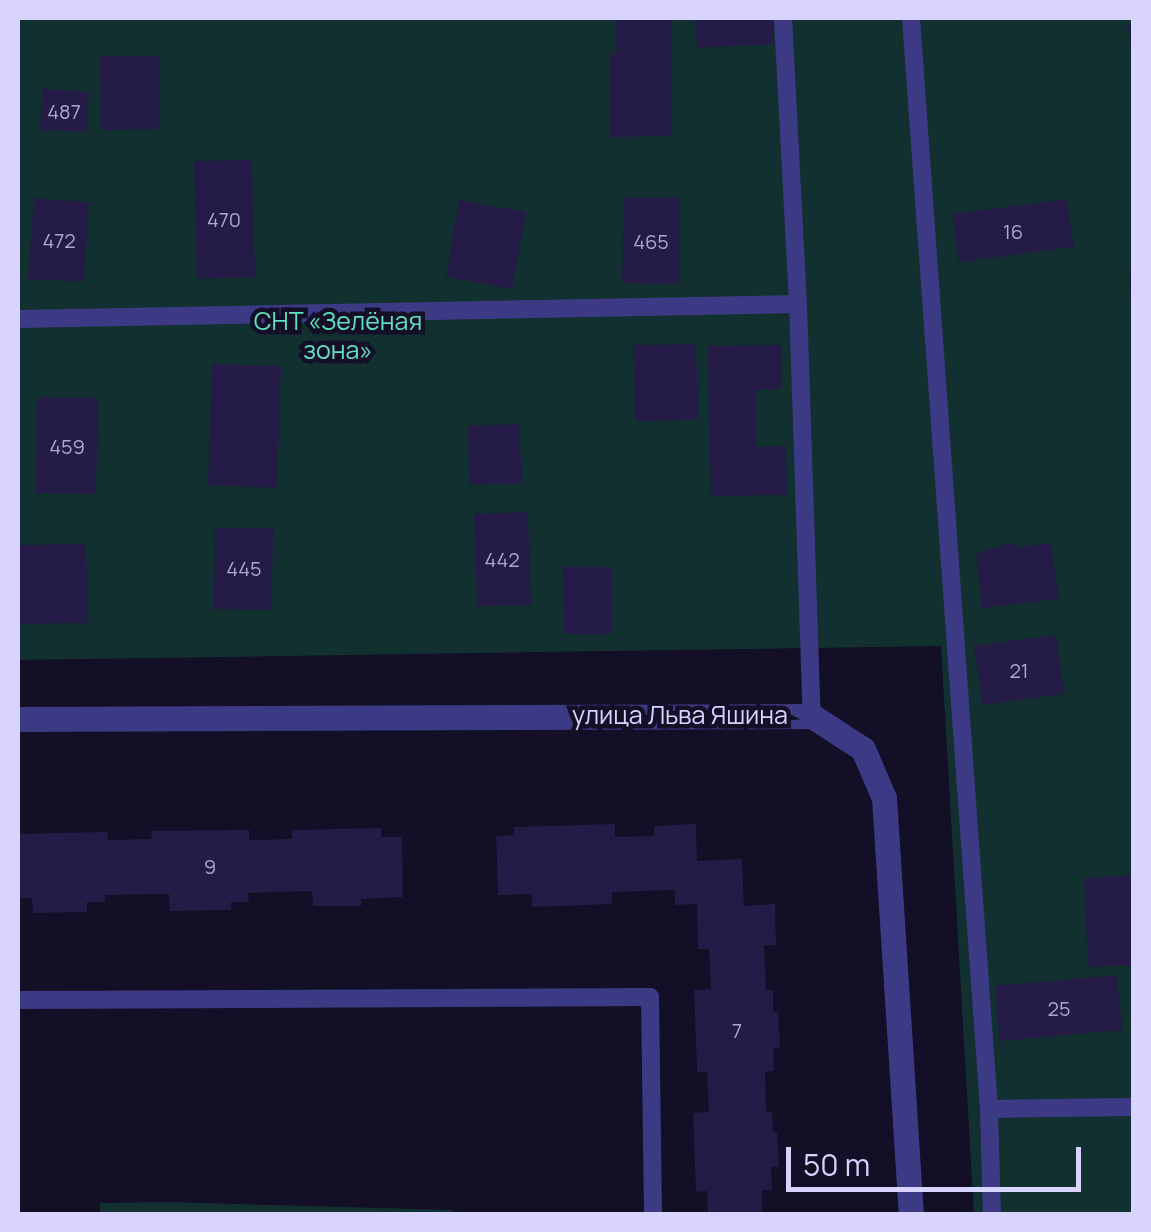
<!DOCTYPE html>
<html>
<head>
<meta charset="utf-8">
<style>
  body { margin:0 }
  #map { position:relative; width:1151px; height:1232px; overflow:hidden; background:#130f26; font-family:Manrope,sans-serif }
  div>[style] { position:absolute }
  .green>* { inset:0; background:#12302f }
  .building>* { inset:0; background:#241b47 }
  .service>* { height:18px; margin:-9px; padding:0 9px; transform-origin:9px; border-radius:9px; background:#3d3a85 }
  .tertiary>* { height:25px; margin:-12.5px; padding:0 12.5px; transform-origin:12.5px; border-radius:12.5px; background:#3d3a85 }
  span { translate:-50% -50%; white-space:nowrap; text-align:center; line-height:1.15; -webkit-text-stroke:9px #130f26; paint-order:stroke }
  .number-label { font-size:20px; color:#aca6d1 }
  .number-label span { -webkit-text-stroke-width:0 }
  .park-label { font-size:25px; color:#5fe0c0 }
  .street-label { font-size:25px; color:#d9d4ff }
  .frame { position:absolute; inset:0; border:20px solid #d9d4ff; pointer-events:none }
  .scale { position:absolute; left:786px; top:1147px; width:295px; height:45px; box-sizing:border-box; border:5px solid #d9d4ff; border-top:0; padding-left:12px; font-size:30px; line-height:35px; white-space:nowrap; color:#d9d4ff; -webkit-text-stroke:8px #130f26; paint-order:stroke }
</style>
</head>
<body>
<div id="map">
  <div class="green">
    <div style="clip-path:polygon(18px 18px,1133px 18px,1133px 1214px,974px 1214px,941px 646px,18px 660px)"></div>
    <div style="clip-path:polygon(169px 1202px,452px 1210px,452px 1214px,100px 1214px,100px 1203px)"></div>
  </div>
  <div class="building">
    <div style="clip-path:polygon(616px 18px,671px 18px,672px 136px,610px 137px,610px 55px,616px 54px)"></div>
    <div style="clip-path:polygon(695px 18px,773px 18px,774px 44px,697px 48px)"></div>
    <div style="clip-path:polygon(1134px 25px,1134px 49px,1131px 49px,1128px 26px)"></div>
    <div style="clip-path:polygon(100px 56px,159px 56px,160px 129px,101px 130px)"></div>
    <div style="clip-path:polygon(42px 89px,89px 92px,87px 132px,40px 130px)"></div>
    <div style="clip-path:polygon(252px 160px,255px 277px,197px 279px,194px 161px)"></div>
    <div style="clip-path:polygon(624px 197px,680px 198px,679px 284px,622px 283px)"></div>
    <div style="clip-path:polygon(34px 198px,89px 202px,84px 282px,28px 279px)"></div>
    <div style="clip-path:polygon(1067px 199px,1074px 247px,959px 262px,952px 214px)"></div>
    <div style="clip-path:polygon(459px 200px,526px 212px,512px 289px,446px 277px)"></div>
    <div style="clip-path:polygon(1134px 270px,1134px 298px,1130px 298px,1129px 271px)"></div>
    <div style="clip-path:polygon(696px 344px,698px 420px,635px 421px,633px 345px)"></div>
    <div style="clip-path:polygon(782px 345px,782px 389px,755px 390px,756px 447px,786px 446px,787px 495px,711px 496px,708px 346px)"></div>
    <div style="clip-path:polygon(212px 364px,281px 366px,277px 488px,208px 485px)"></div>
    <div style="clip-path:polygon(37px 397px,98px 398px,96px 494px,36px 493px)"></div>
    <div style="clip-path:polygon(519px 424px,522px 483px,470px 485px,468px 426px)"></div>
    <div style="clip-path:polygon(528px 512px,531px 605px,477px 606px,474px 514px)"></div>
    <div style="clip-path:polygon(215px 528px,273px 528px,272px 610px,214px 609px)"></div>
    <div style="clip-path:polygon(1013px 542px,1017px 547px,1051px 543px,1059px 599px,982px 608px,976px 554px)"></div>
    <div style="clip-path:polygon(86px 544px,88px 623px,18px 624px,18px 545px)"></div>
    <div style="clip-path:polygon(563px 567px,612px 567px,612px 634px,564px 634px)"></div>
    <div style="clip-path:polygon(1056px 635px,1064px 694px,983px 705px,974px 646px)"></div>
    <div style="clip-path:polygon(615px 824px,615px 837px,654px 836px,654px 826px,696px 824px,697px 861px,742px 859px,744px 906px,775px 904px,776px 945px,764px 945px,766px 990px,773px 990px,773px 1012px,778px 1012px,780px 1048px,773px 1049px,774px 1071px,765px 1072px,766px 1112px,772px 1112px,773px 1132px,777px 1132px,779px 1167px,771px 1167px,772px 1190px,762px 1190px,762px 1214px,708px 1214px,707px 1191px,696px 1192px,693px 1113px,709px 1112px,707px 1072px,697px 1072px,694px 990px,711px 989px,709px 949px,698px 949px,697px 904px,675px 905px,675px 890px,612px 892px,612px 904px,532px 907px,532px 894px,498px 895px,496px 836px,514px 835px,514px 827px)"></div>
    <div style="clip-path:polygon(381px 828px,381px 837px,402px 837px,403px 897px,361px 899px,361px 906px,313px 906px,312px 891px,248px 893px,249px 902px,231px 902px,231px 910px,170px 911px,169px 894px,105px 895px,105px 902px,87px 902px,87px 912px,33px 913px,32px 898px,18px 898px,18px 834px,107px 832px,108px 840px,152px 839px,151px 831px,249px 830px,249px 840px,292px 839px,292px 830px)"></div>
    <div style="clip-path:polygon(1134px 875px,1134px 965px,1088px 967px,1084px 878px)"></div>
    <div style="clip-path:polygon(1117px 975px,1122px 1030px,1000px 1041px,995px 986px)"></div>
  </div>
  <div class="service">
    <div style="left:783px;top:18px;width:286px;rotate:87deg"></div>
    <div style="left:798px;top:304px;width:412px;rotate:88.1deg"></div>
    <div style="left:911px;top:18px;width:1094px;rotate:85.91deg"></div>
    <div style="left:989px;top:1109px;width:105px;rotate:88.4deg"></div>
    <div style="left:18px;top:319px;width:780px;rotate:-1.1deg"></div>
    <div style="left:18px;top:1000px;width:632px;rotate:-0.27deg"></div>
    <div style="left:650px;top:997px;width:217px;rotate:89.2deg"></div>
    <div style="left:989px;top:1109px;width:145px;rotate:-0.8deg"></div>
  </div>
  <div class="tertiary">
    <div style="left:18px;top:719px;width:794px;rotate:-0.22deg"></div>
    <div style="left:812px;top:716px;width:61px;rotate:32.9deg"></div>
    <div style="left:863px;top:749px;width:53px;rotate:66.8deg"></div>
    <div style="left:884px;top:798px;width:417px;rotate:86.3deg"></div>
  </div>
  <div class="number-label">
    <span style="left:64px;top:111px">487</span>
    <span style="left:224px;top:219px">470</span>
    <span style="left:1013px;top:231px">16</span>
    <span style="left:59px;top:240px">472</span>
    <span style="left:651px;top:241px">465</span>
    <span style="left:67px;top:446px">459</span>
    <span style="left:502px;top:559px">442</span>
    <span style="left:244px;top:568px">445</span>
    <span style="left:1019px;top:670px">21</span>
    <span style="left:210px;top:866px">9</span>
    <span style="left:1059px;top:1008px">25</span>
    <span style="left:737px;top:1030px">7</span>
  </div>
  <div class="park-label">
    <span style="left:338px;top:336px">СНТ «Зелёная<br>зона»</span>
  </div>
  <div class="street-label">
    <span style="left:680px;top:715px">улица Льва Яшина</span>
  </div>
  <div class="frame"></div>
  <div class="scale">50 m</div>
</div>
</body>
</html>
